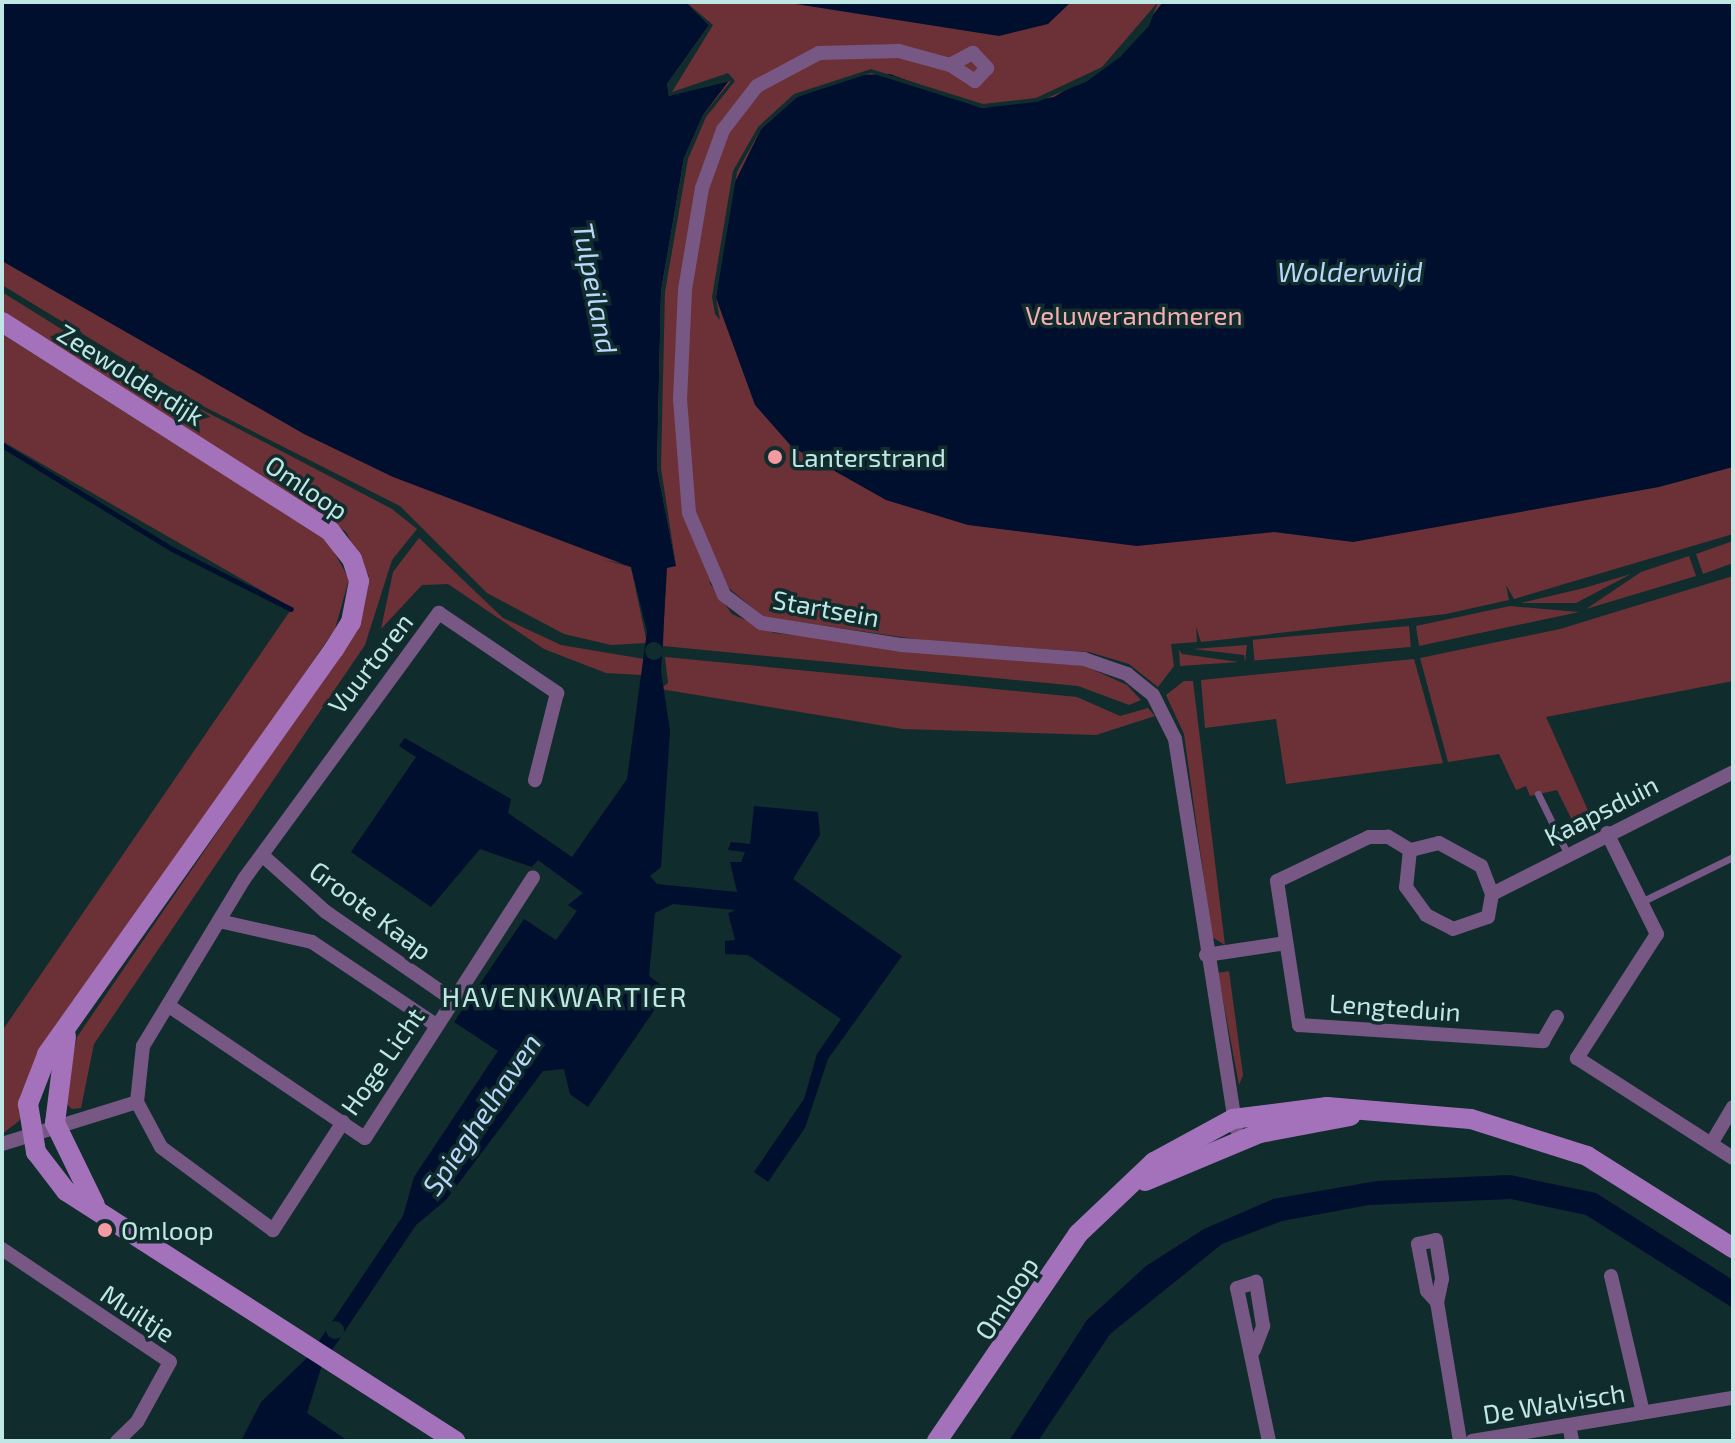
<!DOCTYPE html>
<style>
body{margin:0}
#map{position:relative;width:1735px;height:1443px;overflow:hidden;background:#112c2c;font-family:"Exo 2",sans-serif}
div>[style]{position:absolute}
[style*='--x']{left:calc(var(--x)*1px);top:calc(var(--y)*1px);width:calc(var(--w)*1px);rotate:calc(var(--a)*1deg)}
.green>*{inset:0;background:#6c3137;transform-origin:0 0}
.water>*{inset:0;background:#000f2d}
.pier>*{inset:0;background:#112c2c}
.round{border-radius:50%}
.stream>*{height:5px;margin:-2.5px;padding:0 2.5px;transform-origin:2.5px;border-radius:2.5px;background:#000f2d}
.service>*{height:7px;margin:-3.5px;padding:0 3.5px;transform-origin:3.5px;border-radius:3.5px;background:#775885}
.minor>*{height:14px;margin:-7px;padding:0 7px;transform-origin:7px;border-radius:7px;background:#775885}
.secondary>*{height:20px;margin:-10px;padding:0 10px;transform-origin:10px;border-radius:10px;background:#a472bb}
.dots>*{width:22px;height:22px;translate:-50% -50%;box-sizing:border-box;border:4px solid #112c2c;border-radius:50%}
span{translate:-50% -50%;white-space:nowrap;text-align:center;line-height:1.15;-webkit-text-stroke:7px #112c2c;paint-order:stroke}
.park-label{font-size:26px;color:#f7adb2}
.street-label{font-size:26px;color:#bfe7e6}
.poi-label{font-size:26px;color:#bfe7e6}
.left{translate:0 -50%;text-align:left}
.water-label{font-size:28px;color:#bad6fa;font-style:italic}
.neighbourhood-label{font-size:28px;color:#bfe7e6;letter-spacing:2px}
.frame{position:absolute;inset:0;border:4px solid #bfe7e6;pointer-events:none}
</style>
<div id="map">
<div class="green">
<div style="clip-path:polygon(2px 2px,1733px 2px,1733px 534px,1514px 599px,1506px 585px,1509px 600px,1446px 614px,1201px 642px,1196px 627px,1197px 642px,1171px 644px,1174px 666px,1158px 687px,1129px 664px,1089px 652px,929px 641px,764px 617px,726px 586px,709px 582px,732px 614px,774px 633px,1085px 666px,1127px 685px,1141px 700px,1129px 705px,1078px 686px,663px 646px,666px 572px,604px 560px,631px 567px,647px 643px,611px 645px,564px 634px,487px 593px,400px 506px,193px 401px,2px 285px)"></div>
<div style="clip-path:polygon(2px 292px,130px 372px,392px 509px,417px 529px,392px 560px,365px 645px,94px 1044px,81px 1108px,72px 1109px,63px 1101px,77px 1037px,360px 624px,369px 576px,346px 532px,2px 312px)"></div>
<div style="clip-path:polygon(2px 334px,328px 541px,349px 579px,335px 629px,40px 1057px,19px 1121px,2px 1134px,2px 1031px,292px 608px,2px 441px)"></div>
<div style="clip-path:polygon(419px 538px,503px 618px,561px 645px,644px 659px,642px 675px,606px 673px,544px 649px,448px 584px,422px 585px,381px 629px,393px 572px)"></div>
<div style="clip-path:polygon(1733px 541px,1733px 563px,1703px 574px,1696px 554px)"></div>
<div style="clip-path:polygon(1689px 556px,1696px 576px,1586px 609px,1641px 572px)"></div>
<div style="clip-path:polygon(1631px 574px,1576px 603px,1521px 603px,1584px 588px)"></div>
<div style="clip-path:polygon(1733px 576px,1733px 681px,1546px 717px,1595px 826px,1579px 834px,1557px 790px,1530px 796px,1526px 786px,1516px 790px,1499px 754px,1448px 762px,1420px 658px,1560px 629px)"></div>
<div style="clip-path:polygon(1510px 606px,1579px 612px,1419px 646px,1416px 626px)"></div>
<div style="left:1409px;top:626px;width:21px;height:157px;rotate:85deg"></div>
<div style="clip-path:polygon(1247px 645px,1245px 662px,1244px 655px,1193px 649px)"></div>
<div style="clip-path:polygon(1179px 650px,1182px 654px,1239px 662px,1180px 666px)"></div>
<div style="clip-path:polygon(665px 657px,1077px 697px,1120px 716px,1148px 708px,1155px 716px,1096px 735px,903px 729px,660px 689px,668px 683px)"></div>
<div style="clip-path:polygon(1414px 659px,1443px 763px,1286px 784px,1276px 719px,1205px 728px,1201px 680px)"></div>
<div style="clip-path:polygon(1184px 681px,1193px 681px,1225px 945px,1212px 937px,1184px 734px,1166px 695px)"></div>
<div style="clip-path:polygon(1229px 971px,1243px 1075px,1239px 1085px,1218px 973px)"></div>
</div>
<div class="water">
<div style="clip-path:polygon(2px 2px,686px 2px,709px 25px,667px 84px,669px 96px,731px 78px,703px 115px,684px 158px,661px 291px,657px 468px,676px 566px,667px 568px,661px 671px,670px 731px,661px 867px,650px 876px,657px 884px,737px 892px,730px 862px,741px 862px,745px 852px,728px 850px,731px 842px,750px 844px,754px 806px,818px 812px,820px 835px,793px 879px,902px 956px,828px 1059px,805px 1128px,768px 1182px,754px 1172px,804px 1099px,817px 1054px,841px 1019px,748px 955px,725px 954px,725px 941px,735px 940px,728px 913px,736px 910px,673px 904px,655px 913px,649px 976px,668px 990px,588px 1107px,570px 1094px,564px 1069px,543px 1071px,446px 1200px,416px 1225px,322px 1365px,307px 1413px,348px 1441px,241px 1441px,261px 1402px,309px 1356px,403px 1216px,414px 1177px,498px 1051px,454px 1022px,524px 919px,556px 940px,577px 911px,568px 905px,583px 893px,538px 860px,532px 867px,480px 849px,431px 907px,351px 852px,416px 757px,399px 746px,405px 738px,511px 799px,508px 813px,572px 857px,627px 779px,647px 631px,631px 567px,393px 477px,304px 434px,2px 261px)"></div>
<div style="clip-path:polygon(783px 2px,1071px 2px,1048px 24px,999px 36px)"></div>
<div style="clip-path:polygon(1163px 2px,1733px 2px,1733px 467px,1659px 487px,1353px 542px,1274px 532px,1137px 546px,968px 525px,886px 500px,792px 447px,755px 405px,716px 298px,732px 188px,761px 129px,797px 97px,855px 75px,890px 74px,982px 108px,1054px 97px,1120px 57px)"></div>
<div style="clip-path:polygon(1510px 1175px,1596px 1193px,1733px 1280px,1733px 1308px,1586px 1215px,1511px 1199px,1369px 1205px,1282px 1221px,1222px 1244px,1110px 1334px,1038px 1441px,1009px 1441px,1087px 1320px,1146px 1266px,1204px 1229px,1273px 1199px,1377px 1181px)"></div>
</div>
<div class="pier">
<div style="clip-path:polygon(686px 2px,713px 25px,672px 92px,728px 73px,735px 81px,706px 117px,688px 159px,665px 292px,661px 468px,676px 566px,657px 468px,661px 291px,684px 158px,703px 115px,731px 81px,669px 96px,667px 84px,709px 25px)"></div>
<div style="clip-path:polygon(1158px 2px,1149px 26px,1120px 57px,1086px 82px,1037px 102px,982px 108px,871px 73px,797px 97px,761px 129px,737px 172px,716px 298px,720px 320px,715px 314px,712px 297px,733px 171px,758px 127px,794px 94px,871px 69px,983px 104px,1036px 98px,1102px 67px)"></div>
<div class="round" style="left:645px;top:642px;width:18px;height:18px"></div>
<div class="round" style="left:326px;top:1321px;width:18px;height:18px"></div>
</div>
<div class="stream">
<div style="--x:2;--y:445;--w:199;--a:31.5"></div>
<div style="--x:172;--y:549;--w:133;--a:26.8"></div>
</div>
<div class="service">
<div style="--x:1538;--y:794;--w:66;--a:63.8"></div>
<div style="--x:1641;--y:902;--w:102;--a:-26.1"></div>
</div>
<div class="minor">
<div style="--x:950;--y:65;--w:26;--a:-28"></div>
<div style="--x:973;--y:53;--w:21;--a:47"></div>
<div style="--x:987;--y:68;--w:18;--a:133"></div>
<div style="--x:975;--y:81;--w:30;--a:-147"></div>
<div style="--x:950;--y:65;--w:53;--a:-164.6"></div>
<div style="--x:899;--y:51;--w:80;--a:178.6"></div>
<div style="--x:819;--y:53;--w:70;--a:152"></div>
<div style="--x:757;--y:86;--w:56;--a:127.7"></div>
<div style="--x:723;--y:130;--w:62;--a:109.9"></div>
<div style="--x:702;--y:188;--w:103;--a:99.5"></div>
<div style="--x:685;--y:290;--w:109;--a:92.6"></div>
<div style="--x:680;--y:399;--w:114;--a:85.5"></div>
<div style="--x:689;--y:513;--w:89;--a:66.9"></div>
<div style="--x:724;--y:595;--w:46;--a:37.1"></div>
<div style="--x:761;--y:623;--w:143;--a:8.9"></div>
<div style="--x:902;--y:645;--w:183;--a:4.4"></div>
<div style="--x:1084;--y:659;--w:46;--a:19.2"></div>
<div style="--x:1127;--y:674;--w:33;--a:39"></div>
<div style="--x:1153;--y:695;--w:49;--a:63.4"></div>
<div style="--x:1175;--y:739;--w:394;--a:81.1"></div>
<div style="--x:1607;--y:833;--w:113;--a:63.7"></div>
<div style="--x:1657;--y:934;--w:148;--a:122.8"></div>
<div style="--x:1577;--y:1058;--w:185;--a:32.7"></div>
<div style="--x:1410;--y:850;--w:37;--a:96"></div>
<div style="--x:1406;--y:887;--w:34;--a:54"></div>
<div style="--x:1426;--y:915;--w:30;--a:27"></div>
<div style="--x:1453;--y:929;--w:37;--a:-19"></div>
<div style="--x:1488;--y:917;--w:23;--a:-80"></div>
<div style="--x:1492;--y:894;--w:30;--a:-111"></div>
<div style="--x:1481;--y:866;--w:48;--a:-151.3"></div>
<div style="--x:1439;--y:843;--w:30;--a:166"></div>
<div style="--x:1410;--y:850;--w:26;--a:-149"></div>
<div style="--x:1388;--y:837;--w:19;--a:180"></div>
<div style="--x:1369;--y:837;--w:102;--a:154.4"></div>
<div style="--x:1277;--y:881;--w:146;--a:81.3"></div>
<div style="--x:1299;--y:1025;--w:245;--a:3.8"></div>
<div style="--x:1543;--y:1041;--w:28;--a:-60"></div>
<div style="--x:262;--y:855;--w:86;--a:41.7"></div>
<div style="--x:326;--y:912;--w:155;--a:34.7"></div>
<div style="--x:1492;--y:894;--w:270;--a:-26.8"></div>
<div style="--x:219;--y:921;--w:95;--a:12.7"></div>
<div style="--x:312;--y:942;--w:149;--a:33.8"></div>
<div style="--x:1206;--y:955;--w:81;--a:-8.5"></div>
<div style="--x:169;--y:1006;--w:236;--a:34"></div>
<div style="--x:365;--y:1138;--w:310;--a:-57.2"></div>
<div style="--x:343;--y:1122;--w:129;--a:122.9"></div>
<div style="--x:273;--y:1230;--w:139;--a:-143.5"></div>
<div style="--x:161;--y:1147;--w:51;--a:-118.1"></div>
<div style="--x:137;--y:1102;--w:56;--a:-83.9"></div>
<div style="--x:143;--y:1046;--w:195;--a:-58.8"></div>
<div style="--x:244;--y:879;--w:330;--a:-53.8"></div>
<div style="--x:439;--y:613;--w:143;--a:34.1"></div>
<div style="--x:557;--y:693;--w:90;--a:104.2"></div>
<div style="--x:2;--y:1144;--w:141;--a:-17.3"></div>
<div style="--x:1711;--y:1144;--w:43;--a:-59.3"></div>
<div style="--x:2;--y:1249;--w:202;--a:33.9"></div>
<div style="--x:170;--y:1362;--w:68;--a:118.8"></div>
<div style="--x:137;--y:1422;--w:28;--a:136"></div>
<div style="--x:1611;--y:1276;--w:140;--a:76.8"></div>
<div style="--x:1437;--y:1302;--w:15;--a:-132"></div>
<div style="--x:1427;--y:1291;--w:48;--a:-100.8"></div>
<div style="--x:1418;--y:1244;--w:18;--a:-13"></div>
<div style="--x:1436;--y:1240;--w:39;--a:81"></div>
<div style="--x:1442;--y:1279;--w:24;--a:102"></div>
<div style="--x:1437;--y:1302;--w:141;--a:80.6"></div>
<div style="--x:1254;--y:1350;--w:26;--a:-69"></div>
<div style="--x:1263;--y:1326;--w:45;--a:-99"></div>
<div style="--x:1256;--y:1282;--w:20;--a:162"></div>
<div style="--x:1237;--y:1288;--w:156;--a:78.2"></div>
<div style="--x:1569;--y:1425;--w:16;--a:79"></div>
<div style="--x:1472;--y:1441;--w:265;--a:-9.4"></div>
</div>
<div class="secondary">
<div style="--x:2;--y:322;--w:389;--a:32.5"></div>
<div style="--x:330;--y:531;--w:36;--a:52"></div>
<div style="--x:352;--y:559;--w:23;--a:72"></div>
<div style="--x:359;--y:581;--w:42;--a:101"></div>
<div style="--x:351;--y:622;--w:32;--a:122"></div>
<div style="--x:334;--y:649;--w:497;--a:125.3"></div>
<div style="--x:47;--y:1055;--w:53;--a:111.2"></div>
<div style="--x:28;--y:1104;--w:49;--a:80.5"></div>
<div style="--x:36;--y:1152;--w:49;--a:52.4"></div>
<div style="--x:66;--y:1191;--w:463;--a:32.7"></div>
<div style="--x:66;--y:1036;--w:88;--a:97.2"></div>
<div style="--x:55;--y:1123;--w:91;--a:64"></div>
<div style="--x:1145;--y:1181;--w:125;--a:-22.7"></div>
<div style="--x:1260;--y:1133;--w:92;--a:-10.7"></div>
<div style="--x:937;--y:1441;--w:250;--a:-55.7"></div>
<div style="--x:1078;--y:1234;--w:105;--a:-43.5"></div>
<div style="--x:1154;--y:1162;--w:90;--a:-28.6"></div>
<div style="--x:1233;--y:1119;--w:95;--a:-7.3"></div>
<div style="--x:1327;--y:1107;--w:144;--a:4.8"></div>
<div style="--x:1471;--y:1119;--w:122;--a:17.7"></div>
<div style="--x:1587;--y:1156;--w:173;--a:32.2"></div>
</div>
<div class="dots">
<div style="left:775px;top:457px;background:#f49aa1"></div>
<div style="left:105px;top:1230px;background:#f49aa1"></div>
</div>
<div class="park-label">
<span style="left:1134px;top:315px">Veluwerandmeren</span>
</div>
<div class="street-label">
<span style="left:131px;top:374px;rotate:32deg">Zeewolderdijk</span>
<span style="left:307px;top:487px;rotate:34deg">Omloop</span>
<span style="left:826px;top:608px;rotate:10deg">Startsein</span>
<span style="left:370px;top:663px;rotate:-52deg">Vuurtoren</span>
<span style="left:1601px;top:810px;rotate:-27deg">Kaapsduin</span>
<span style="left:371px;top:910px;rotate:37deg">Groote Kaap</span>
<span style="left:1395px;top:1007px;rotate:4deg">Lengteduin</span>
<span style="left:382px;top:1061px;rotate:-55deg">Hoge Licht</span>
<span style="left:1006px;top:1298px;rotate:-57deg">Omloop</span>
<span style="left:138px;top:1313px;rotate:33deg">Muiltje</span>
<span style="left:1554px;top:1403px;rotate:-9deg">De Walvisch</span>
</div>
<div class="poi-label">
<span class="left" style="left:791px;top:457px">Lanterstrand</span>
<span class="left" style="left:121px;top:1230px">Omloop</span>
</div>
<div class="water-label">
<span style="left:1350px;top:271px">Wolderwijd</span>
<span style="left:596px;top:288px;rotate:79deg">Tulpeiland</span>
<span style="left:481px;top:1114px;rotate:-56deg">Spieghelhaven</span>
</div>
<div class="neighbourhood-label">
<span style="left:565px;top:996px">HAVENKWARTIER</span>
</div>
<div class="frame"></div>
</div>
